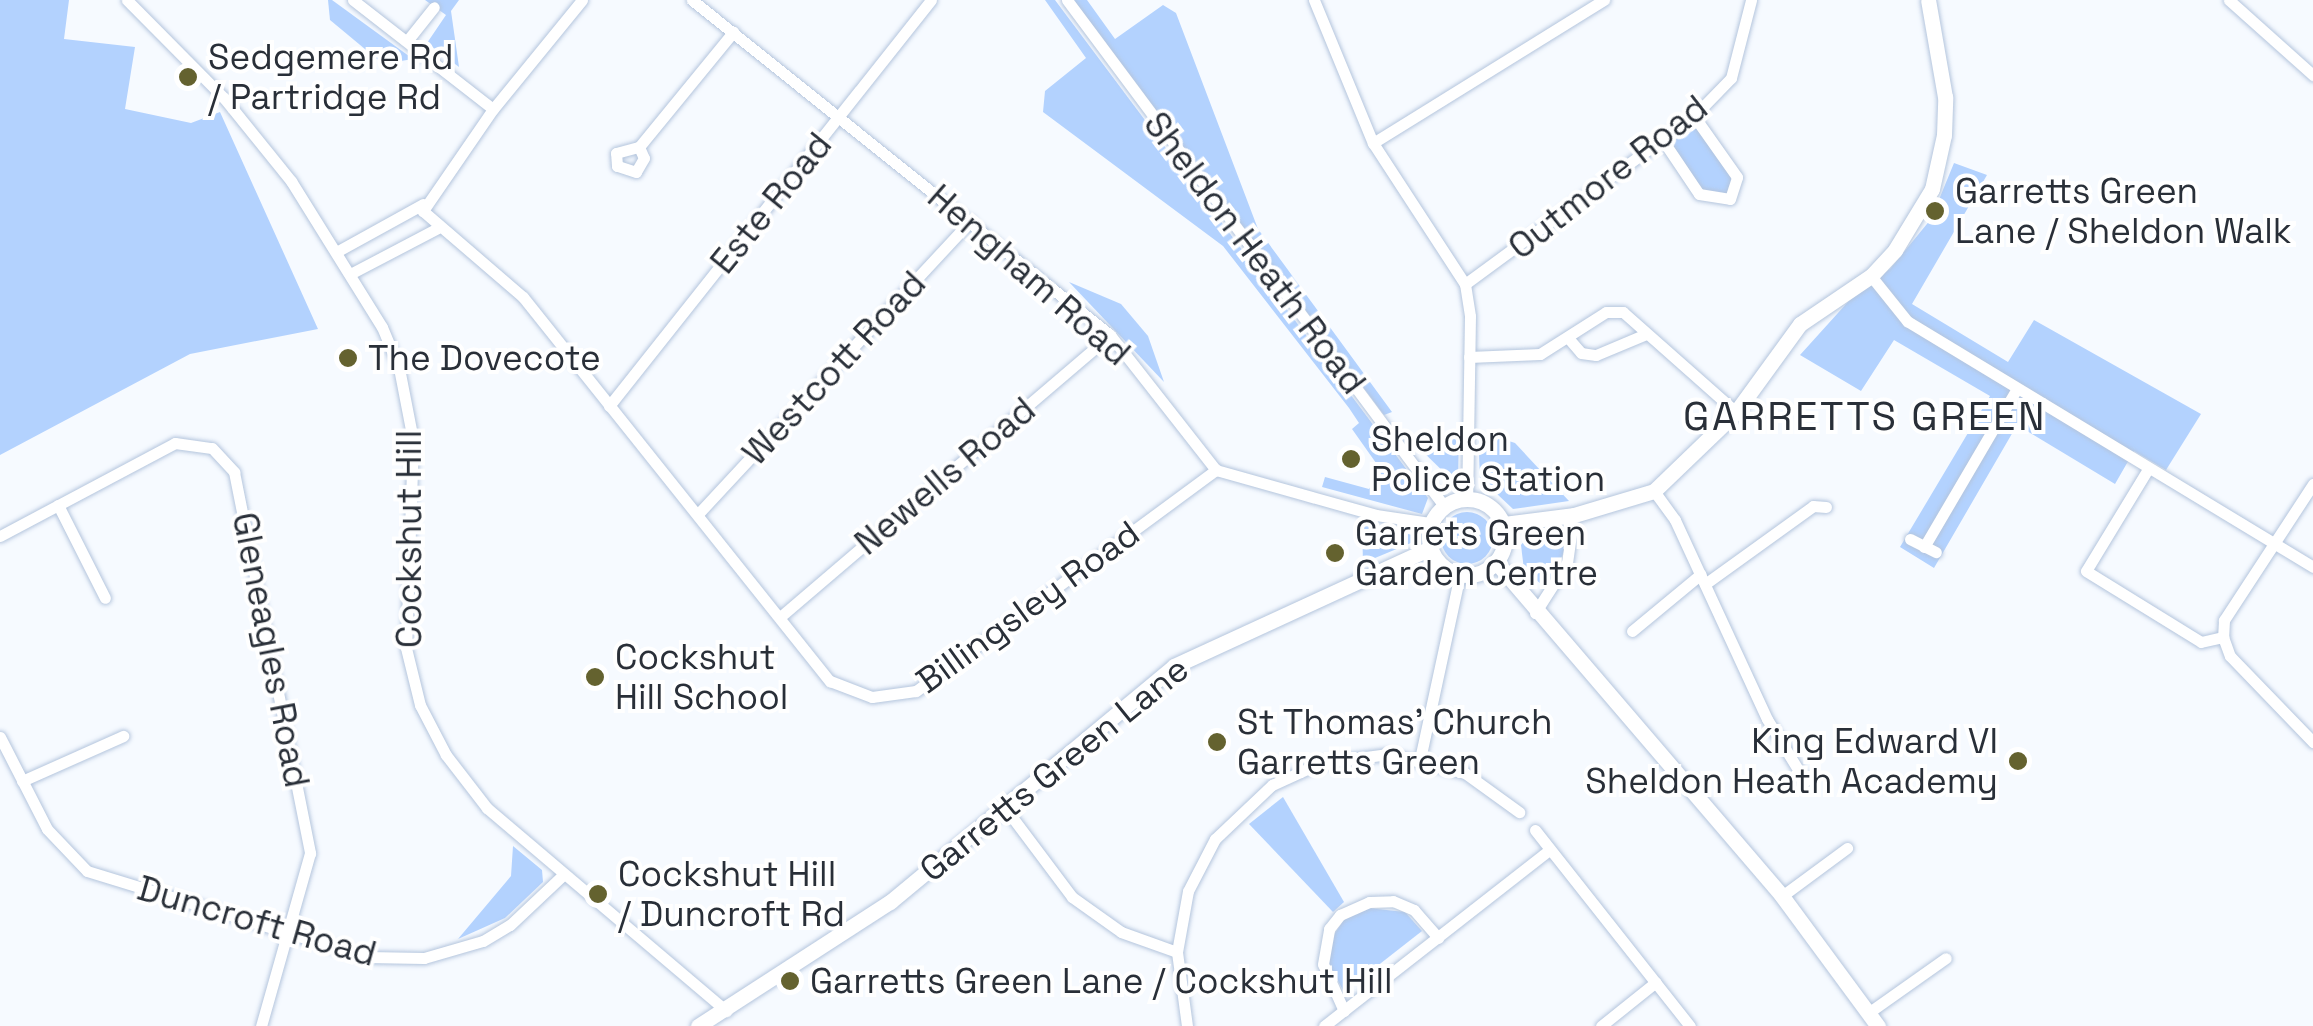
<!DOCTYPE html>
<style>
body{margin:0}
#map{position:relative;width:2313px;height:1026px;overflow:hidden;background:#f6faff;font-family:"Space Grotesk",sans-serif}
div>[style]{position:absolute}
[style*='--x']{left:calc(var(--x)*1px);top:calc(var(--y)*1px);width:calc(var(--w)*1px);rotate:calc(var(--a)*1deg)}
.green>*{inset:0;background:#b3d2fe}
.round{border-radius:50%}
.roads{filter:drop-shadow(0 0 2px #b4c5dd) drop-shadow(0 0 2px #b4c5dd)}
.street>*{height:11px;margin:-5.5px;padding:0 5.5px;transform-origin:5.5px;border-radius:5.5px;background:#fff}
.secondary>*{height:15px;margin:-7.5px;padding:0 7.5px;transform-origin:7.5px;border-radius:7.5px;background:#fff}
.secondary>.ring{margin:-7.5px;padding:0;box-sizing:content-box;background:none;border:15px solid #fff;border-radius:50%}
.dots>*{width:28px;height:28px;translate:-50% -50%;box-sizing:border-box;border:5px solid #fff;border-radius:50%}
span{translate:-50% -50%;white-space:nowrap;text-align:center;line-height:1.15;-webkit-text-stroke:8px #fff;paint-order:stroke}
.poi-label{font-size:35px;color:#292f38}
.left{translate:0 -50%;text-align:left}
.right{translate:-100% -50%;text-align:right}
.street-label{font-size:35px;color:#292f38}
.quarter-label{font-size:40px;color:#292f38;letter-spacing:2.5px}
</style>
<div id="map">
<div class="green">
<div style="clip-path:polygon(0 0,69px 0,64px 39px,135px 47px,125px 109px,191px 123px,220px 112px,318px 329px,190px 354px,0 455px)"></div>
<div style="clip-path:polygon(328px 0,332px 0,413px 59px,383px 64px,330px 20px)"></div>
<div style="clip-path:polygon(425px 0,459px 0,451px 11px,459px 67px,427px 43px,446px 15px)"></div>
<div style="clip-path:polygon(1045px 0,1055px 0,1428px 498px,1422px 514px,1322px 487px,1325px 477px,1369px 489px,1381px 470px,1352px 429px,1359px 423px,1349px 408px,1223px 246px,1043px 112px,1045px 91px,1086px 58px)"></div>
<div style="clip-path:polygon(1074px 0,1087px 0,1115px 39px,1163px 5px,1176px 13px,1258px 229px,1392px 412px,1384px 415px)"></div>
<div style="clip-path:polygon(1694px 116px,1737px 177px,1730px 199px,1699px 194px,1662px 139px)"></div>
<div style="clip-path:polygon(1954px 163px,1987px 175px,1912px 304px,2008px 362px,2034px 320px,2201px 414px,2166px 470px,2134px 451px,2115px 484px,2017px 425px,1934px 568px,1900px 547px,1990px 396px,1894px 340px,1861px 391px,1800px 355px,1856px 293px,1890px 269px,1931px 219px)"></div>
<div style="clip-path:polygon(1069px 282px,1121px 304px,1148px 336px,1164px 382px)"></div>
<div style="clip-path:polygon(1478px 431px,1515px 443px,1569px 501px,1513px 509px,1480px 478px)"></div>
<div style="clip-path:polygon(1459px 432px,1458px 481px,1455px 483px,1416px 445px)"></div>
<div class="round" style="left:1441px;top:512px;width:52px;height:52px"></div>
<div style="clip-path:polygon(1362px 522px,1412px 535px,1411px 543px,1363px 563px)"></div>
<div style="clip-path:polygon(1567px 527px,1564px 552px,1546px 588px,1524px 570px,1521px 545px,1532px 531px)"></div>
<div style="clip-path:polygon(1283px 797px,1344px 902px,1333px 912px,1249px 824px)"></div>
<div style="clip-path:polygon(513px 846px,542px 870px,543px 882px,505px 918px,458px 939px,511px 876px)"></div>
<div style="clip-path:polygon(1368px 908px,1405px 912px,1422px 931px,1344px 992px,1329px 964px,1330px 941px,1345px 918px)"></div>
</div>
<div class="roads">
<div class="street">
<div style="--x:127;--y:0;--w:138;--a:45.3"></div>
<div style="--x:224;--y:98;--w:107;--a:51.1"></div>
<div style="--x:291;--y:181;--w:172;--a:58.1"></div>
<div style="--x:382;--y:327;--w:44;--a:67.5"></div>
<div style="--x:399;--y:368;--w:73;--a:79"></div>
<div style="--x:413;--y:440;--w:208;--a:91.9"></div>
<div style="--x:406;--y:648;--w:59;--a:76.2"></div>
<div style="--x:420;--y:705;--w:56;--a:62.5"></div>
<div style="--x:446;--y:755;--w:67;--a:52.3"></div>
<div style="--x:487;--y:808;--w:314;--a:40.3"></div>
<div style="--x:353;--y:0;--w:177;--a:37.9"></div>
<div style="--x:582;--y:0;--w:141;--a:129.2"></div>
<div style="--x:493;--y:109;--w:124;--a:124.5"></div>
<div style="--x:423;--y:211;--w:132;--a:40.7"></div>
<div style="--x:523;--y:297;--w:492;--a:51.4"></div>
<div style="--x:830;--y:681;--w:45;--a:20.9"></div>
<div style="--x:872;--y:697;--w:44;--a:-7.8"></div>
<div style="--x:916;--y:691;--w:373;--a:-36.4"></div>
<div style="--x:692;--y:0;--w:536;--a:38.71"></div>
<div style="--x:1110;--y:335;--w:172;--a:51.9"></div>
<div style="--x:1216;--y:470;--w:166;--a:15.7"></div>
<div style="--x:1376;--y:515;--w:56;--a:8.3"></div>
<div style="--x:1067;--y:0;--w:631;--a:53.31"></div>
<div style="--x:1314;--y:0;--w:155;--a:67.6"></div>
<div style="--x:1373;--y:143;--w:168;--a:56.9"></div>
<div style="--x:1465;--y:284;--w:32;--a:81"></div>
<div style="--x:1470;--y:316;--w:182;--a:90.9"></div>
<div style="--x:2229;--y:0;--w:113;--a:41.8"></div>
<div style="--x:407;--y:41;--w:43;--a:-51.5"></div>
<div style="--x:1662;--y:139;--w:66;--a:56.1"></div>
<div style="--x:1699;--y:194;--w:31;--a:9"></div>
<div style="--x:1730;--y:199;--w:23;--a:-72"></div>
<div style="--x:1737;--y:177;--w:75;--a:-125.2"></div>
<div style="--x:1373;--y:143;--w:272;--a:-31.8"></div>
<div style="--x:639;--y:147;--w:12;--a:66"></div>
<div style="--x:644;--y:158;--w:16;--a:120"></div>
<div style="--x:636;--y:172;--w:20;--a:-162"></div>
<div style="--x:617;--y:166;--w:13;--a:-94"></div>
<div style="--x:616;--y:153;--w:24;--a:-15"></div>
<div style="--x:639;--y:147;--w:149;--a:-50.7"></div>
<div style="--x:338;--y:251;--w:97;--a:-28.9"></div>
<div style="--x:352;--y:273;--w:95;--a:-27.6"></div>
<div style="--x:1871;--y:276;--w:58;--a:51.3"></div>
<div style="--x:1907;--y:321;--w:475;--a:31.2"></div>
<div style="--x:1465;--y:284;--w:284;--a:-36.3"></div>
<div style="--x:1694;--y:116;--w:53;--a:-45.8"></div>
<div style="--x:1731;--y:78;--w:81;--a:-75.6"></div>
<div style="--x:1569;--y:339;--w:18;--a:49"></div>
<div style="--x:1581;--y:353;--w:15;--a:8"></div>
<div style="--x:1596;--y:355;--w:54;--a:-22.8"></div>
<div style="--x:1469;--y:357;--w:71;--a:-2.4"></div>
<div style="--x:1540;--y:354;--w:78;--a:-32.5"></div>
<div style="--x:1606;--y:312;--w:17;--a:0"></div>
<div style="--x:1623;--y:312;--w:151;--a:41.5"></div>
<div style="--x:609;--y:406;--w:518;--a:-51.58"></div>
<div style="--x:2148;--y:469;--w:119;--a:121.3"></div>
<div style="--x:2086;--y:571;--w:135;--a:31.7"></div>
<div style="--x:2201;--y:642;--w:23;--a:-13"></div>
<div style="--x:2313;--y:484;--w:163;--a:123.2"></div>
<div style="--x:2224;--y:620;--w:17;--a:93"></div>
<div style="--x:2223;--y:637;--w:20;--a:70"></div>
<div style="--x:2230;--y:656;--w:120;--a:46"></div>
<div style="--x:1654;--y:491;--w:36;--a:54"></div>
<div style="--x:1675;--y:520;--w:219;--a:65.2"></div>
<div style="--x:1767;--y:719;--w:73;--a:58.5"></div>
<div style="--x:58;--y:505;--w:104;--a:63.2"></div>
<div style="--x:698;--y:514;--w:400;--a:-47.1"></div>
<div style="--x:0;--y:536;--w:198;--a:-28"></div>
<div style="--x:175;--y:443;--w:37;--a:8"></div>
<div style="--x:212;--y:448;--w:33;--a:47"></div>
<div style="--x:234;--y:472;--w:389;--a:78.7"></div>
<div style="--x:310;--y:853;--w:180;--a:105.8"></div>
<div style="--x:1910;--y:539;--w:29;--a:27"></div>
<div style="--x:1924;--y:547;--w:182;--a:-59.6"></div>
<div style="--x:1705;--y:584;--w:133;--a:-35.8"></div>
<div style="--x:1813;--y:506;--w:13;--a:4"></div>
<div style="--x:1535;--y:613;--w:59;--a:-57.4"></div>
<div style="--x:1567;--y:563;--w:35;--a:-82"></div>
<div style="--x:780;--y:617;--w:434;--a:-40.5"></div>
<div style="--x:1632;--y:631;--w:89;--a:-39.6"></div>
<div style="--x:0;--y:737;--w:103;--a:62.9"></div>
<div style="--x:47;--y:829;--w:58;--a:46.4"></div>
<div style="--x:87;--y:871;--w:292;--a:17.1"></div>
<div style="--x:366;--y:957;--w:58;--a:1"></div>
<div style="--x:424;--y:958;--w:61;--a:-16.1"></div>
<div style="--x:483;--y:941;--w:31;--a:-31"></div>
<div style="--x:510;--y:925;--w:74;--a:-43.4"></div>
<div style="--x:1420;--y:759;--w:189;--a:-77.8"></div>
<div style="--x:22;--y:781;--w:111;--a:-24"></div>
<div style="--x:1006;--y:809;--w:110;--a:53.1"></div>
<div style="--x:1072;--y:897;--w:60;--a:35.5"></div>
<div style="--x:1121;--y:932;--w:59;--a:19.7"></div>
<div style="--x:1535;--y:830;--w:250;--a:51.7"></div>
<div style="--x:1782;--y:896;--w:81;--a:-36.4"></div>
<div style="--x:1344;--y:1011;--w:51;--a:-114.1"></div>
<div style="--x:1323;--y:964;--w:36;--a:-80"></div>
<div style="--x:1329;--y:929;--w:18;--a:-52"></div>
<div style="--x:1340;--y:915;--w:32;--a:-24"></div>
<div style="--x:1369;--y:902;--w:24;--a:-2"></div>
<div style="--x:1393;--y:901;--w:23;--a:23"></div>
<div style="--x:1414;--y:910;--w:37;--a:49"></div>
<div style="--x:1868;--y:1013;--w:95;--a:-35.2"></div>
<div style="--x:1187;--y:1026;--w:75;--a:-97.7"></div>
<div style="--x:1177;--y:952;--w:62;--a:-79.8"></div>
<div style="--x:1188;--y:891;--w:59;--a:-62.6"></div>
<div style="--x:1215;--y:839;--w:79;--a:-43.5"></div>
<div style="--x:1272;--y:785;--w:53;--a:-24.6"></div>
<div style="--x:1320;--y:763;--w:69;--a:-7.5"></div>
<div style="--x:1388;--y:754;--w:79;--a:13.9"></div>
<div style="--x:1465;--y:773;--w:67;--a:35.8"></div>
<div style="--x:1324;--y:1026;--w:286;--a:-38"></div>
<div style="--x:1601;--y:1026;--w:70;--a:-38.7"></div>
</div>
<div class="secondary">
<div class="ring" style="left:1429px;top:499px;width:61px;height:61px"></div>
<div style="--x:1504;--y:524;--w:71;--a:-7.3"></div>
<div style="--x:1574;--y:515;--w:84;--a:-16.7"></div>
<div style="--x:1654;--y:491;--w:114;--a:-43.9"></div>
<div style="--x:1736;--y:412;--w:109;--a:-54"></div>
<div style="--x:1800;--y:324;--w:86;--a:-34.1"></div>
<div style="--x:1871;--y:276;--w:35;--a:-47"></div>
<div style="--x:1895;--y:250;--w:71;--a:-58.8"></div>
<div style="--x:1932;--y:189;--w:55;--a:-77.5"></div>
<div style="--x:1944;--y:135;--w:38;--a:-88"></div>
<div style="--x:1945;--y:97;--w:98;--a:-99.9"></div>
<div style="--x:1496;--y:562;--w:440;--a:49.4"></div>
<div style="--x:1782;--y:896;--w:162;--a:53.6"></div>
<div style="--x:698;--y:1026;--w:229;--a:-32.9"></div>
<div style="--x:890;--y:902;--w:369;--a:-39.7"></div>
<div style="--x:1174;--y:666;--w:282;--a:-24.7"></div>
</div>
</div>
<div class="dots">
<div style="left:188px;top:77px;background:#64622f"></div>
<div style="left:1935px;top:211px;background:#64622f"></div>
<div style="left:348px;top:358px;background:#64622f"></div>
<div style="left:1351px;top:459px;background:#64622f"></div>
<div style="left:1335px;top:553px;background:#64622f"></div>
<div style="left:595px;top:677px;background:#64622f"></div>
<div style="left:1217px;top:742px;background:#64622f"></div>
<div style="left:2018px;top:761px;background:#64622f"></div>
<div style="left:598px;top:894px;background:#64622f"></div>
<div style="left:790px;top:981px;background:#64622f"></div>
</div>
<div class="poi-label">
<span class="left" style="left:208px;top:77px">Sedgemere Rd<br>/ Partridge Rd</span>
<span class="left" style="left:1955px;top:211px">Garretts Green<br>Lane / Sheldon Walk</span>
<span class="left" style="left:368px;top:358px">The Dovecote</span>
<span class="left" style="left:1371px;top:459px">Sheldon<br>Police Station</span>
<span class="left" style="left:1355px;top:553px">Garrets Green<br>Garden Centre</span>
<span class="left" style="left:615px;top:677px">Cockshut<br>Hill School</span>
<span class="left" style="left:1237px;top:742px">St Thomas' Church<br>Garretts Green</span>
<span class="right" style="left:1998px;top:761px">King Edward VI<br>Sheldon Heath Academy</span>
<span class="left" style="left:618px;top:894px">Cockshut Hill<br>/ Duncroft Rd</span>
<span class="left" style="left:810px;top:981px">Garretts Green Lane / Cockshut Hill</span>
</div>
<div class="street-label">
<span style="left:1608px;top:177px;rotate:-38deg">Outmore Road</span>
<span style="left:771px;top:203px;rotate:-51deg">Este Road</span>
<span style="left:1255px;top:253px;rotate:53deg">Sheldon Heath Road</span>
<span style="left:1029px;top:275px;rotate:41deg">Hengham Road</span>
<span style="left:834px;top:368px;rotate:-47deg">Westcott Road</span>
<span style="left:945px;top:476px;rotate:-40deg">Newells Road</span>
<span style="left:409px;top:539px;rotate:-90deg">Cockshut Hill</span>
<span style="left:1028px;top:607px;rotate:-36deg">Billingsley Road</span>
<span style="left:271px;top:650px;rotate:79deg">Gleneagles Road</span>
<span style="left:1054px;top:769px;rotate:-39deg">Garretts Green Lane</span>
<span style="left:257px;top:921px;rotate:16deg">Duncroft Road</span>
</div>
<div class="quarter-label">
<span style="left:1865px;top:417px">GARRETTS GREEN</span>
</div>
</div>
